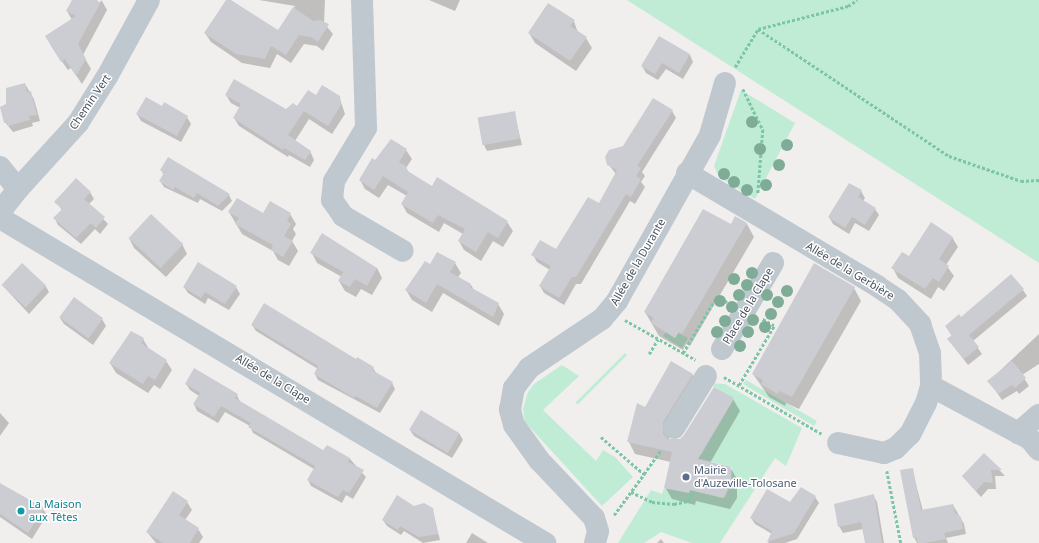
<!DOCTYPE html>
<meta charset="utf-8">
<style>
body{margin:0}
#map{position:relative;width:1039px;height:543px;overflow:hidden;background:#f1efee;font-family:"Noto Sans",sans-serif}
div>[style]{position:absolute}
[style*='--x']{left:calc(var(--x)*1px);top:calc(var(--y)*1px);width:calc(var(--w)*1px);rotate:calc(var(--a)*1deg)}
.green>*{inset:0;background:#c0ebd4;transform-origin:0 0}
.shadow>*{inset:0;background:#0003}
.building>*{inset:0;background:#cccdd3;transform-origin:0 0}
.path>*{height:2.5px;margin-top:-1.25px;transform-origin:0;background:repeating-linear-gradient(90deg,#7bc6a6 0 3px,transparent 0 5px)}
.minor>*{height:22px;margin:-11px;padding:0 11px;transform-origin:11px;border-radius:11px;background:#c0c8cf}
.trees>*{width:12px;height:12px;margin:-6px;border-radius:50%;background:#7eac97}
.dots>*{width:11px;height:11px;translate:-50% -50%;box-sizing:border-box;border:2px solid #fff;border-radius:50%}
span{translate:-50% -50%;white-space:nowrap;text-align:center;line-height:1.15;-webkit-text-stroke:3px #fff;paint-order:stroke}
.street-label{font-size:11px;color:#48505a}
.service-label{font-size:11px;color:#4e5e75}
.left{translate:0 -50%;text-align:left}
.culture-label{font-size:11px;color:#0d838f}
</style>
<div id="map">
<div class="green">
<div style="clip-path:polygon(627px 0,1039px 0,1039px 263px)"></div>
<div style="clip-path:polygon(741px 90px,795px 123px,755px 199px,719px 177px,714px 166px)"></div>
<div style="clip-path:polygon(666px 332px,678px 333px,688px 338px,682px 348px,663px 336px)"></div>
<div style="left:625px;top:353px;width:3px;height:70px;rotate:45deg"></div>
<div style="clip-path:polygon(562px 365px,579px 376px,543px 410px,596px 461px,603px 450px,615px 457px,633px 477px,602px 506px,525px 422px,523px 409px,528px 392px,534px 384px)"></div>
<div style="clip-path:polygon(746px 380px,817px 421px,814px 426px,743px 384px)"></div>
<div style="clip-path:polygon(708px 383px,725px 384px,802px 428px,786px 466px,775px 458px,720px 543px,692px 543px,661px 532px,644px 543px,618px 543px,651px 490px,662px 494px,664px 488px,689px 493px,690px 490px,725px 498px,731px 483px,732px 467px,692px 457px,693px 451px,701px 455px,734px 399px)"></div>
</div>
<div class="shadow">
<div style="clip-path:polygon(73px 0,96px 0,99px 3px,102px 1px,107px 10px,83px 55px,91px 69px,82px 84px,71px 68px,68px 70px,51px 46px,72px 20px,67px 11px)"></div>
<div style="clip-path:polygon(227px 0,278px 32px,295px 6px,259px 0,325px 0,324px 23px,333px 34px,323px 51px,317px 46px,304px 44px,291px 63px,277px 54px,270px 68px,242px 63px,211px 42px,205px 33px)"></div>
<div style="clip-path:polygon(429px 0,460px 0,455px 11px)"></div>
<div style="clip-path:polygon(574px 21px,578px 33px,586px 38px,592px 48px,576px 71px,535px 43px,529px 33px)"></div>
<div style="clip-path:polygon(659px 37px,690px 55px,693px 62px,683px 79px,666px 69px,658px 80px,646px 73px,642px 66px)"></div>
<div style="clip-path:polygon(25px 84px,34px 99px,40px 121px,32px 123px,33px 126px,13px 132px,5px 122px,7px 105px)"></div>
<div style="clip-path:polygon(226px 95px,287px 111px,316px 96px,339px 96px,345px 114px,332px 134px,309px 119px,295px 141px,310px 151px,314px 160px,310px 167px,289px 155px,288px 157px,239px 126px,234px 118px,240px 108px,231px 103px)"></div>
<div style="clip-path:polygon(162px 107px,187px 117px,191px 124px,181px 142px,141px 121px,137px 114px)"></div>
<div style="clip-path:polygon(672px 111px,676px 118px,642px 172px,645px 176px,641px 182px,645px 187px,635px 204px,630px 201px,581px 284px,576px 284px,564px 305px,544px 293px,540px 286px,550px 270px,537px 262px,533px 255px,557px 250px,599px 205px,616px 174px,608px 164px,624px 147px)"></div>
<div style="clip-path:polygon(514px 112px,522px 145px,487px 151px,484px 145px)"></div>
<div style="clip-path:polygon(406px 150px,412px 159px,406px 168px,410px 174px,433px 187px,437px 179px,507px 222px,513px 231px,503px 247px,493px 241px,481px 261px,464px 250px,459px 241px,463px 234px,444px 223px,439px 232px,407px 213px,402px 204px,407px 196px,388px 185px,379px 198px,365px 189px,360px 180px,375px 161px)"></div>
<div style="clip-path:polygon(161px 170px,229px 195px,232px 201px,222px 211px,200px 199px,198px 203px,164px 187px,160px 181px,164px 175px)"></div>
<div style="clip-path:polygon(861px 191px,865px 198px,863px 201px,875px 209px,879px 215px,869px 231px,855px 223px,849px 234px,833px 224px,829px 217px)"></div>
<div style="clip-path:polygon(90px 192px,94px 199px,89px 204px,108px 224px,100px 234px,95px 229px,81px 244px,58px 225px,55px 219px,62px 210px,56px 202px)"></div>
<div style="clip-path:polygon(703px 210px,731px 225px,735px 217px,747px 224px,754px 237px,690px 346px,686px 344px,683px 350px,659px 336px,645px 312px)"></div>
<div style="clip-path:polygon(229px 212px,290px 214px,296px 224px,293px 229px,296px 234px,292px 241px,298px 251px,289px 266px,278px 260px,273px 251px,242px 234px)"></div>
<div style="clip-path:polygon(952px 237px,958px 247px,946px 265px,954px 276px,944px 291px,938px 287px,931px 299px,898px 278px,893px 268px)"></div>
<div style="clip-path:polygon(129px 238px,182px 244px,187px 254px,166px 277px,134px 248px)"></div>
<div style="clip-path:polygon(312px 253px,377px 268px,382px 278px,372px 295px,361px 289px,356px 297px,345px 291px,339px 281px,342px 277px,317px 263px)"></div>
<div style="clip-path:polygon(455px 263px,461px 273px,458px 277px,471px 285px,474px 290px,498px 304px,504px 314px,499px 326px,443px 293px,432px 312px,412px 300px,406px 290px,431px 265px)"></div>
<div style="clip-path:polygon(45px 285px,49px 292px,29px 314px,3px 286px)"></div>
<div style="clip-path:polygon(184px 287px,236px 287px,240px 294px,229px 310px,208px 298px,205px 304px,188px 293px)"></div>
<div style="clip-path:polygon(854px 288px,861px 301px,799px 409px,786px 403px,785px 406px,769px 397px,753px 374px)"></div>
<div style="clip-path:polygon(1023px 290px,1027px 296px,973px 341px,982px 354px,968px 365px,948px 339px,952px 336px,946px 327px)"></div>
<div style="clip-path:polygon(60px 318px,102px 319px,106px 326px,93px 345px,64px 324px)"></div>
<div style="clip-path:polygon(252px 325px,373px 368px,377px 374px,392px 383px,395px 389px,380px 413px,318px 380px,315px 374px,318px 369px,256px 331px)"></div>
<div style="clip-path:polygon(1039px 334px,1039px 364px,1022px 375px,1029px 386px,1019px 394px,1017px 391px,1002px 400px,989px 381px)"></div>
<div style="clip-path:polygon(143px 339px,149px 349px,166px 361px,172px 370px,160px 389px,154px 385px,148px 393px,116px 373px,110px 363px)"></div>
<div style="clip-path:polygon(692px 374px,699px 386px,670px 434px,669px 440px,680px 440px,733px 399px,740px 411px,710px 463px,730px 467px,737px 479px,737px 498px,730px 509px,696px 501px,695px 505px,672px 499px,665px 487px,671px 462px,635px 454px,629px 442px,645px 409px)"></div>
<div style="clip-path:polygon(186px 384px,237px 395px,240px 402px,324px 452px,350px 459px,366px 477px,353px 499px,346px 495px,342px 503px,311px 486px,308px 480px,314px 469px,253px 433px,250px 426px,225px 412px,218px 423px,197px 411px,194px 404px,199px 396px,190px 390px)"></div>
<div style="clip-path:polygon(0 413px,9px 423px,0 436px)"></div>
<div style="clip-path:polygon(410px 430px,459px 433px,463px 440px,452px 458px,414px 436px)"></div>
<div style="clip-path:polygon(984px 454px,1005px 476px,995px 476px,996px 489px,988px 489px,981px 497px,963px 477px)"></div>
<div style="clip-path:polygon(912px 469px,923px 511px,953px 505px,964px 524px,966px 534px,946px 538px,948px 543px,917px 543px,914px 537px)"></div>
<div style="clip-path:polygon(0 484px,43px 509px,47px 515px,32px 539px,0 517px)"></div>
<div style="clip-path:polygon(173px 492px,187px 502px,192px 510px,185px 520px,198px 529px,203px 537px,199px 543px,156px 543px,147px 532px)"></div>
<div style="clip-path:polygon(873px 495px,877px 502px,884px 543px,866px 543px,863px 529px,843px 533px,839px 526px)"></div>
<div style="clip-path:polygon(815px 497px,819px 503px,797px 539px,785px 543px,768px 543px,772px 534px,755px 524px,751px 518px)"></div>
<div style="clip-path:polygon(414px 507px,432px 509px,440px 540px,423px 543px,404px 531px,401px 535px,387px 526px,383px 520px)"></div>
<div style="clip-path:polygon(472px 533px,488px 543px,466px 543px)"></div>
<div style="clip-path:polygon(661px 539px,664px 543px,657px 543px)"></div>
</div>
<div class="building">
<div style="clip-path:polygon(72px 0,98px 0,96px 4px,102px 0,78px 44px,86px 59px,76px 76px,65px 59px,61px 62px,45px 36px,76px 16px,66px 11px)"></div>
<div style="clip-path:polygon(226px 0,231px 0,278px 30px,293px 7px,313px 21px,320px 20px,329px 24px,318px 42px,311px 37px,299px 35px,286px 55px,271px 46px,265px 59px,236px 54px,204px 33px)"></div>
<div style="clip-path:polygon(548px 3px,575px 20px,570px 26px,587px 37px,570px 61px,528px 33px)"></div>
<div style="clip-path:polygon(659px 36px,690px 54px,679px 73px,662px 63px,655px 74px,641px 66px)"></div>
<div style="clip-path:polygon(234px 79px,286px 109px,293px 103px,297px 106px,308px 90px,316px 95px,322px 85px,340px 96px,341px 105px,328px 126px,304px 111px,288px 135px,311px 151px,305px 160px,284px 148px,283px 150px,233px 118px,241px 104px,225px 95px)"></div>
<div style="clip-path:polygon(25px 83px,27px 92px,31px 91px,37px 115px,29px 116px,30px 120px,8px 126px,7px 122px,4px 123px,0 107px,6px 104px,6px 88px)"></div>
<div style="clip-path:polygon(146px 97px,162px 106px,164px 102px,188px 116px,177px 136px,136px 114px)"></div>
<div style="clip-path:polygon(653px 98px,673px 110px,637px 166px,641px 168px,636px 176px,641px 179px,631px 197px,626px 194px,576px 277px,572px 277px,559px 298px,539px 286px,551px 266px,531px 255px,540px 240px,556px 249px,588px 197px,599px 203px,617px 170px,607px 165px,605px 157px,609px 150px,623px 146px)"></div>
<div style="left:515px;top:111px;width:28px;height:38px;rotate:80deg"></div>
<div style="clip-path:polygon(391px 139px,407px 149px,399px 162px,407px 167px,406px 170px,432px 186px,437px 177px,508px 221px,498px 238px,488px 232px,476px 252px,458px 241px,465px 229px,438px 215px,433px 223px,401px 204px,408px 192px,383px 176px,374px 190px,359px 180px,372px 158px,375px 160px)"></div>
<div style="clip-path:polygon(168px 157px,230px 194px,218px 206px,197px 193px,194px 198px,175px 187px,173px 190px,159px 181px,164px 173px,160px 170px)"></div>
<div style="clip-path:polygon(76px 178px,91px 192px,84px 199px,105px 217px,96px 228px,91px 223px,76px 238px,53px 218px,62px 209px,54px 202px)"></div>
<div style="clip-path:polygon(849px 183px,862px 190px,858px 197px,876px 208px,865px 225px,852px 217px,845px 228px,828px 217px)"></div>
<div style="clip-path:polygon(237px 198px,263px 213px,270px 201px,291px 213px,287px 221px,291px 224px,284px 236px,293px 241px,283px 257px,271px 250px,273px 245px,235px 224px,239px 218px,228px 212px)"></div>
<div style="clip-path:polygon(703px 209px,731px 224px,735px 216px,747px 223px,682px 334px,679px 332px,675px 338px,651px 323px,654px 318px,644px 312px)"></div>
<div style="left:151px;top:214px;width:44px;height:33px;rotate:43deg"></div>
<div style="clip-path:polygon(931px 222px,953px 237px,939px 259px,949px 266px,939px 282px,933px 278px,925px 289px,891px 268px,902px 252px,909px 256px)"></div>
<div style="clip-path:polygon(322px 233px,377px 268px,367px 286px,355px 279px,350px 287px,338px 281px,343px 272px,310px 253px)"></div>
<div style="clip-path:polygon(437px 252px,456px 262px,450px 272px,471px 284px,470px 287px,499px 303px,493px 317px,437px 284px,426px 303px,405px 290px,425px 261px,430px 264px)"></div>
<div style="clip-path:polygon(198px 262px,237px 286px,225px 304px,205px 292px,201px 298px,183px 287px)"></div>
<div style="left:22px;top:263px;width:33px;height:30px;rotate:43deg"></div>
<div style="clip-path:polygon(814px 263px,855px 287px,792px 397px,779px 391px,778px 394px,761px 384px,763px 380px,752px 374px)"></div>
<div style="clip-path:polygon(1011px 274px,1024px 289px,969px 335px,979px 347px,964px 359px,947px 339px,952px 335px,945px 326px,959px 314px,961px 317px)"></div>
<div style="left:74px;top:297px;width:36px;height:25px;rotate:36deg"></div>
<div style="clip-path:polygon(264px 303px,356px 359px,357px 357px,374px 367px,372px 370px,393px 382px,377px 408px,356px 396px,354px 398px,314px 374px,318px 366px,251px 325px)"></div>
<div style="clip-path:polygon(131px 331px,144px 338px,141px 343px,167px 360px,155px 380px,148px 376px,143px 384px,109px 363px)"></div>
<div style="clip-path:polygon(671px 361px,693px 374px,663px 422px,663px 434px,668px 439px,680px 439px,684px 435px,714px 387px,734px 398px,698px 459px,731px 467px,731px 483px,723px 498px,690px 490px,689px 493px,664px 488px,672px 452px,627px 442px,637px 403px,645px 407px)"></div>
<div style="clip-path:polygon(1012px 361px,1026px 378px,1015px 388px,1012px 385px,998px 394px,987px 381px)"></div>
<div style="clip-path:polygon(194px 368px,238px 394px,235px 398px,323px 450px,327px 445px,350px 458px,348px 462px,364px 470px,349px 493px,343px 490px,338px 497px,307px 480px,315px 466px,248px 427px,251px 423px,221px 406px,214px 417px,193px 404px,200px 393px,185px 384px)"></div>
<div style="left:421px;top:410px;width:45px;height:23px;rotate:31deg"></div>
<div style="clip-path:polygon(984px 453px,1002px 470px,991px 470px,993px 483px,984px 482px,976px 491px,962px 476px)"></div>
<div style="clip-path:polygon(913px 468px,921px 510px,953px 504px,955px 513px,961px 517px,963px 529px,944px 533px,946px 539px,925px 543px,918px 543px,916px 537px,913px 538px,900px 470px)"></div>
<div style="clip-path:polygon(0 483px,44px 508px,28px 533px,0 514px)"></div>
<div style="clip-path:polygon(801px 487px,816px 496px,794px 533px,767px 542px,772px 531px,750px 518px,767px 489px,790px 502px)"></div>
<div style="clip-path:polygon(173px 491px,188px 501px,179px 515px,199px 528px,190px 543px,163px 543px,146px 532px)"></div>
<div style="clip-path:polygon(874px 494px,882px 543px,865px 543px,861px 522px,838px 527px,834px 504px)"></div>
<div style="clip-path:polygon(397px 495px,414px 506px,424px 503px,433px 508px,438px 534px,419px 537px,400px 526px,398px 530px,382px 520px)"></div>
</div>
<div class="path">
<div style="--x:758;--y:29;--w:229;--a:33.6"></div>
<div style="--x:949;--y:156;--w:76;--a:19.1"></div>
<div style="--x:1021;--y:181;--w:18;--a:-3"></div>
<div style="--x:735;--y:67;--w:44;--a:-58.8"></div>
<div style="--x:758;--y:29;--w:93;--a:-14.3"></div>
<div style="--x:848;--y:6;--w:11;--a:-34"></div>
<div style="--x:743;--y:89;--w:46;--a:64"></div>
<div style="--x:763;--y:130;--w:63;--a:94.5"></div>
<div style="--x:625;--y:320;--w:81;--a:29.4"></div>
<div style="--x:683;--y:353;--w:66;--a:-59.2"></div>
<div style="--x:717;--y:296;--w:12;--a:31"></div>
<div style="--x:649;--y:354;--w:17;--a:-59"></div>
<div style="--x:724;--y:377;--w:113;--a:30.2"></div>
<div style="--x:739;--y:385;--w:69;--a:-59.3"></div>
<div style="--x:774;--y:326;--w:14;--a:-150"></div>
<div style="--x:601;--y:437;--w:57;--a:40.7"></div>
<div style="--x:644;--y:474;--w:29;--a:-55"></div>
<div style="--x:887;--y:471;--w:73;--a:79"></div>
<div style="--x:631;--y:492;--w:23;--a:25"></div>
<div style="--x:652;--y:502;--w:22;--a:5"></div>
<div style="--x:674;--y:504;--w:14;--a:-12"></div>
<div style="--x:688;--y:501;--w:11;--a:-63"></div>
<div style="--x:614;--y:515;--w:51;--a:-53.8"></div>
</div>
<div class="minor">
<div style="--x:362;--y:0;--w:128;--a:88.2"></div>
<div style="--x:366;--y:128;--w:62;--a:121.1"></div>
<div style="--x:334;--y:181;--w:19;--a:96"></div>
<div style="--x:332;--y:200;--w:19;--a:55"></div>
<div style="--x:343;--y:216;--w:69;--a:30.3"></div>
<div style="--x:0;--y:167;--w:28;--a:51"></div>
<div style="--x:687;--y:173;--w:221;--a:30.7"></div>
<div style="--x:877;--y:286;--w:25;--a:34"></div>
<div style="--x:898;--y:300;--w:33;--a:47"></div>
<div style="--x:920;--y:324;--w:31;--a:71"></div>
<div style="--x:930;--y:353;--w:33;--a:88"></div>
<div style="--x:931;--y:386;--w:18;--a:106"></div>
<div style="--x:926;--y:403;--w:35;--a:117"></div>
<div style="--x:910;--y:434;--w:20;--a:135"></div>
<div style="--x:896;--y:448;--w:13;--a:157"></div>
<div style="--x:884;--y:453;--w:47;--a:-167.7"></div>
<div style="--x:0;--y:212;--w:29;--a:-52"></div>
<div style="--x:18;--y:189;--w:89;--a:-47.7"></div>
<div style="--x:78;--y:123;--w:57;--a:-58"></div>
<div style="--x:108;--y:75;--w:85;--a:-61.3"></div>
<div style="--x:0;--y:218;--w:635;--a:30.81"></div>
<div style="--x:722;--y:349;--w:100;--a:-59.3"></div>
<div style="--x:931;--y:386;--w:112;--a:28.2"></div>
<div style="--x:1030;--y:439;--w:14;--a:51"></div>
<div style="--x:674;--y:428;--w:61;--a:-58.4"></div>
<div style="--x:1018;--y:433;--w:28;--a:-41"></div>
<div style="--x:595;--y:543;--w:12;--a:-76"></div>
<div style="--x:598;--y:531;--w:14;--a:-107"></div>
<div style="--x:594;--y:518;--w:80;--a:-133.5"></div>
<div style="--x:539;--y:460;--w:43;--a:-125.5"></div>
<div style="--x:514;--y:425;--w:16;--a:-105"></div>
<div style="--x:510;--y:410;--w:22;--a:-80"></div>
<div style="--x:514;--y:388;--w:25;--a:-53"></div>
<div style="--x:529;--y:368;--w:88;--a:-33.9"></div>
<div style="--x:602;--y:319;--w:23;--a:-50"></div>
<div style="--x:617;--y:301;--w:190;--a:-60.7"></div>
<div style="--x:710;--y:135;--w:54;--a:-73.9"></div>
</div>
<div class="trees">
<div style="left:752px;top:122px"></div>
<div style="left:787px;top:145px"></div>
<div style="left:760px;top:149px"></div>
<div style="left:779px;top:165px"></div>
<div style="left:724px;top:174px"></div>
<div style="left:734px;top:182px"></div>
<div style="left:766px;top:185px"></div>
<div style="left:747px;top:190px"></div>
<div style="left:752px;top:273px"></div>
<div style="left:734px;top:279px"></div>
<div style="left:747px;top:285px"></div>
<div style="left:787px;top:291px"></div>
<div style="left:739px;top:295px"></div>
<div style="left:767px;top:295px"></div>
<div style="left:720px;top:301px"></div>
<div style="left:778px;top:302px"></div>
<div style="left:732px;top:307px"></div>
<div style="left:771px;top:314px"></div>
<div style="left:753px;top:320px"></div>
<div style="left:725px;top:321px"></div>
<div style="left:765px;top:327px"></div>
<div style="left:717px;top:332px"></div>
<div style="left:748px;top:332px"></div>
<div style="left:740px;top:346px"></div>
</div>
<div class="dots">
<div style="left:686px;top:477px;background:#5c6f8a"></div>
<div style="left:21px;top:511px;background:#0f9aa8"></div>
</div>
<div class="street-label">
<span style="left:90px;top:102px;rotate:-56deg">Chemin Vert</span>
<span style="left:638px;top:262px;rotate:-60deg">Allée de la Durante</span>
<span style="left:850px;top:271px;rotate:31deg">Allée de la Gerbière</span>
<span style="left:748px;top:306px;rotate:-59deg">Place de la Clape</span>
<span style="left:273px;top:379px;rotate:31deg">Allée de la Clape</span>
</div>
<div class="service-label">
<span class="left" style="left:694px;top:477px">Mairie<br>d'Auzeville-Tolosane</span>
</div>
<div class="culture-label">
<span class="left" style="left:29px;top:511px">La Maison<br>aux Têtes</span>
</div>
</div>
